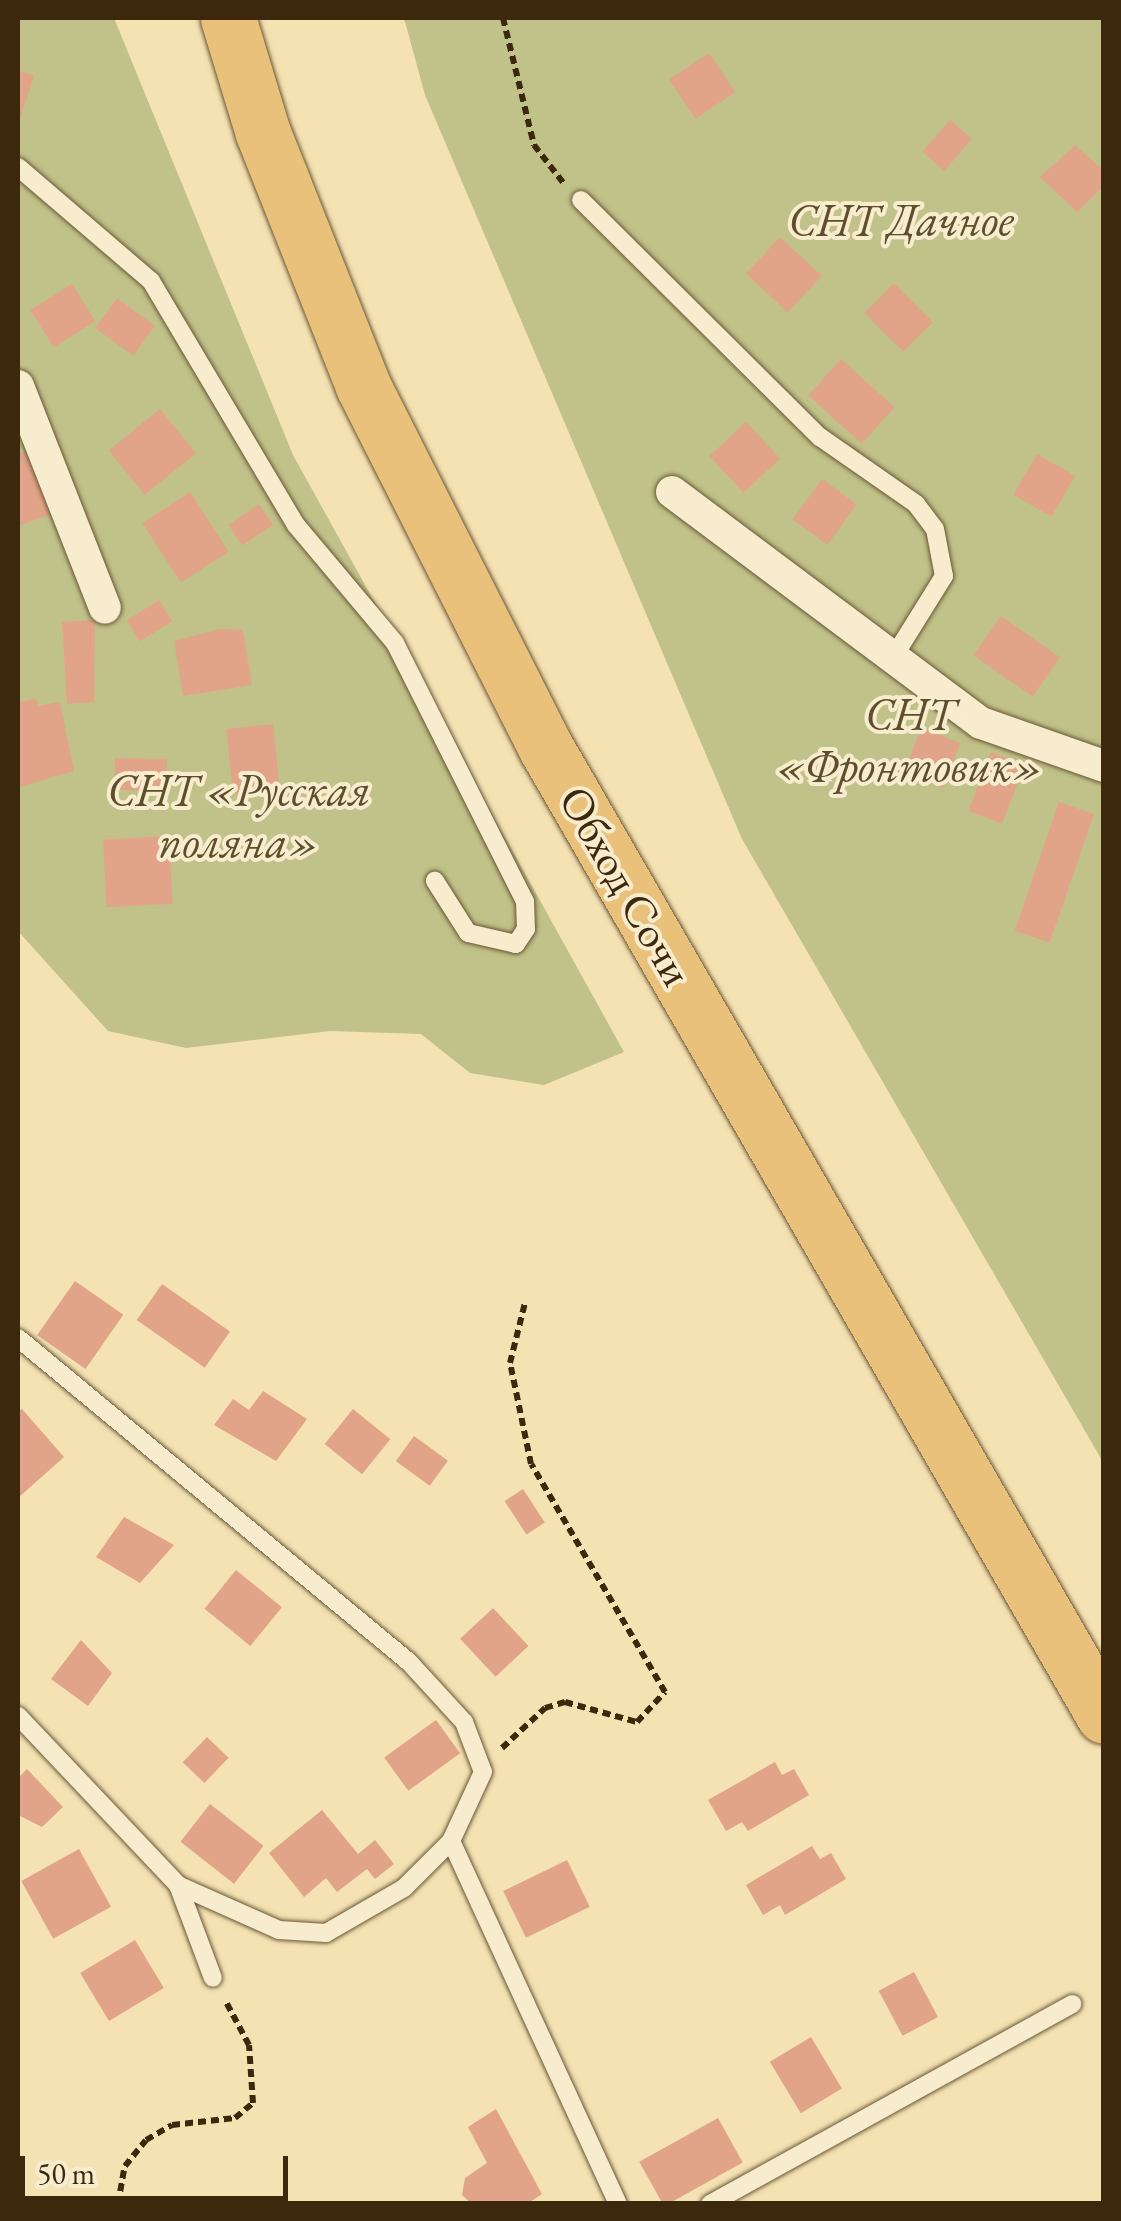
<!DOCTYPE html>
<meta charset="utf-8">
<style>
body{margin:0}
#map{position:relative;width:1121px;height:2221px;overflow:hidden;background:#f4e2b3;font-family:"EB Garamond",serif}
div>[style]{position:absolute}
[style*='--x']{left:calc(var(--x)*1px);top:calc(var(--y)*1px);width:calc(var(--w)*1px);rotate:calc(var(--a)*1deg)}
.green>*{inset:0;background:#c0c289}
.building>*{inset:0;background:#e2a488;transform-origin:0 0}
.path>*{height:6px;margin-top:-3px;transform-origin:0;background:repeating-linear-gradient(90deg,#3c290d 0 8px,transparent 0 13px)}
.roads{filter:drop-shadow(0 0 2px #6a5736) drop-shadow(0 0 2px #6a5736)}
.service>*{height:18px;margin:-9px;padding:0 9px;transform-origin:9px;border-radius:9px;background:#f8ecce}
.minor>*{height:32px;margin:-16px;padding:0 16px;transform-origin:16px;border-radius:16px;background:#f8ecce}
.trunk>*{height:55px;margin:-27.5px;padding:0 27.5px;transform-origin:27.5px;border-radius:27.5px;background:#eac17a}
span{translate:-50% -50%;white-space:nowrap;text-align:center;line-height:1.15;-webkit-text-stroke:8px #f8ecce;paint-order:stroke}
.park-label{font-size:45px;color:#5d4f2c;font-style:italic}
.street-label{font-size:45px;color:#3c290d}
.frame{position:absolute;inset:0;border:20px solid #3c290d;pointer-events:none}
.scale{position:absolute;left:20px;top:2156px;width:268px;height:45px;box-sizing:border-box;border:5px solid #3c290d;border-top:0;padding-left:12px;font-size:30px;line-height:35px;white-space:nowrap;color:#3c290d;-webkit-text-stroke:8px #f8ecce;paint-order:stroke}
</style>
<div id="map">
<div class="green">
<div style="clip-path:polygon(18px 18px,114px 18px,293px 455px,624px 1052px,544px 1085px,470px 1073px,421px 1034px,330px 1031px,186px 1048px,108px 1031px,18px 931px)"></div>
<div style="clip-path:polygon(404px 18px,1103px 18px,1103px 1462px,742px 839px,425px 95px)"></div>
</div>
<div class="building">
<div style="left:709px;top:53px;width:47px;height:48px;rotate:56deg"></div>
<div style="clip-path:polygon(18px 70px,34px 76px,18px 125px)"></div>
<div style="left:950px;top:120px;width:29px;height:42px;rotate:41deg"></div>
<div style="clip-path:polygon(1075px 145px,1104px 171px,1104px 186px,1077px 212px,1040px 177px)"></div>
<div style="left:780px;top:237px;width:57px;height:50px;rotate:43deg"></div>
<div style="left:894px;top:283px;width:55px;height:42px;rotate:45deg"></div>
<div style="left:72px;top:284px;width:44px;height:49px;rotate:58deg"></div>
<div style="left:117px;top:298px;width:47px;height:37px;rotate:36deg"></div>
<div style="left:841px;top:359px;width:72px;height:49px;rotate:42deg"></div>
<div style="left:160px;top:409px;width:57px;height:66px;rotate:51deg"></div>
<div style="left:746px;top:422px;width:50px;height:50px;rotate:47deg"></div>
<div style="clip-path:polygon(29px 450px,52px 514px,18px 526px,18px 454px)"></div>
<div style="left:1037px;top:454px;width:44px;height:47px;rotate:30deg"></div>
<div style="left:822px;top:479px;width:43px;height:50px;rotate:36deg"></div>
<div style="left:190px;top:492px;width:71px;height:57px;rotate:57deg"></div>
<div style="left:259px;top:504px;width:25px;height:37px;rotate:56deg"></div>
<div style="left:159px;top:600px;width:25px;height:38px;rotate:58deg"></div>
<div style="left:1001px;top:616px;width:72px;height:48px;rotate:35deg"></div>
<div style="clip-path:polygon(95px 620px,94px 702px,67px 704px,62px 622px)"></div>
<div style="clip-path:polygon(220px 629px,243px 630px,252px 685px,183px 696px,174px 641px)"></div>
<div style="clip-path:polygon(36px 699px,38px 706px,60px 702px,74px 771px,19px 787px,18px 702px)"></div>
<div style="left:273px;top:724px;width:65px;height:47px;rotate:84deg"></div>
<div style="left:921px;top:728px;width:42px;height:48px;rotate:21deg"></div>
<div style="left:991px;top:752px;width:36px;height:63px;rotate:21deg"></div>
<div style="left:115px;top:758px;width:52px;height:32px;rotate:1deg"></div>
<div style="left:1059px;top:802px;width:37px;height:136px;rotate:19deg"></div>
<div style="left:169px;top:836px;width:68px;height:66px;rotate:87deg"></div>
<div style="left:75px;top:1281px;width:59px;height:66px;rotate:35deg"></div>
<div style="left:162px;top:1284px;width:83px;height:44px;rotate:35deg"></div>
<div style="clip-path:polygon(263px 1391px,307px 1419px,276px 1461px,214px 1425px,233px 1399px,249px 1410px)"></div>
<div style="clip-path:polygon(22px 1409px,64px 1457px,18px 1498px,18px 1412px)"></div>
<div style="left:353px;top:1409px;width:48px;height:45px;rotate:39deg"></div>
<div style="left:414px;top:1436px;width:42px;height:31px;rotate:36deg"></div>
<div style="left:523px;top:1489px;width:40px;height:22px;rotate:57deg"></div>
<div style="clip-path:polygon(124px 1517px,174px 1545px,140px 1583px,96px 1557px)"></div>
<div style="left:236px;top:1570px;width:59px;height:50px;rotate:39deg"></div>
<div style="left:493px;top:1608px;width:52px;height:45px;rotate:47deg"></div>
<div style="clip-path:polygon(81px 1640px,112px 1673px,88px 1706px,51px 1679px)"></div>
<div style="left:436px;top:1720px;width:41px;height:64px;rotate:54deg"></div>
<div style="left:207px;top:1737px;width:30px;height:35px;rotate:44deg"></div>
<div style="clip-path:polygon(775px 1762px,782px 1775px,794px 1769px,809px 1795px,748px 1831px,742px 1822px,726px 1831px,708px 1800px)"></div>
<div style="clip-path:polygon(27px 1769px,63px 1807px,42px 1827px,18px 1815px,18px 1778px)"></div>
<div style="left:210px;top:1804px;width:68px;height:48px;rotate:38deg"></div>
<div style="clip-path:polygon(322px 1810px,358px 1854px,375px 1840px,394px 1864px,375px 1879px,367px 1869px,337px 1892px,326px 1878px,304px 1897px,269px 1853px)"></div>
<div style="clip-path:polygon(812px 1846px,820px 1859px,831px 1853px,846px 1879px,785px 1915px,780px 1905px,763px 1915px,746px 1885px)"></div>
<div style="left:79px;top:1849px;width:66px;height:66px;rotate:61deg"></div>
<div style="left:567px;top:1860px;width:52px;height:71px;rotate:64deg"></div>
<div style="left:135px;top:1940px;width:56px;height:64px;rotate:59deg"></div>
<div style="left:914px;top:1972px;width:51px;height:40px;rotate:62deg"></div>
<div style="left:811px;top:2037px;width:60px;height:48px;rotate:59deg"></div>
<div style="clip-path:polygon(496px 2109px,542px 2194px,527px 2204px,472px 2204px,462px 2195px,465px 2178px,487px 2163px,468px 2127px)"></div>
<div style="left:718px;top:2118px;width:51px;height:90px;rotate:61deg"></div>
</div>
<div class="path">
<div style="--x:503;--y:18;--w:131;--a:76.3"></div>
<div style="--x:534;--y:145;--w:51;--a:52.2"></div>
<div style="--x:502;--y:1748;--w:59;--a:-42.9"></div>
<div style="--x:545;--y:1708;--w:21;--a:-17"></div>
<div style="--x:565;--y:1702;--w:75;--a:15.5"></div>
<div style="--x:637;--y:1722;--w:41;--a:-47"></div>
<div style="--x:665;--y:1692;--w:264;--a:-120.4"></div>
<div style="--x:531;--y:1464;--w:103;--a:-101.7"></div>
<div style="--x:510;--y:1363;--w:62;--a:-76"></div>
<div style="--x:118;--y:2204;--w:39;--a:-80"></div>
<div style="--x:125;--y:2166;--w:33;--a:-51"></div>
<div style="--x:146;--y:2140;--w:30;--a:-30"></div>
<div style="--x:172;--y:2125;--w:63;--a:-6.3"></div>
<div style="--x:235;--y:2118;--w:23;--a:-40"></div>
<div style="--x:253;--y:2103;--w:58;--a:-93.9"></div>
<div style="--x:249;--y:2045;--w:51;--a:-118.1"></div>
</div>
<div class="roads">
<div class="service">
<div style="--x:18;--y:167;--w:175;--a:40.6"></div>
<div style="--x:151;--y:281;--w:284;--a:59.3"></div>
<div style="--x:296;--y:525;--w:154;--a:50"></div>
<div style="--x:395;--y:643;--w:289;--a:63.3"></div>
<div style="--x:525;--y:901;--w:28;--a:88"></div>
<div style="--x:526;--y:929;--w:18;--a:124"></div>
<div style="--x:516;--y:944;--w:49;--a:-167.1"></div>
<div style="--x:468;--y:933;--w:62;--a:-122.4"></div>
<div style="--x:581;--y:200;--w:337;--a:44.8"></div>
<div style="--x:820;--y:437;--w:117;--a:34.9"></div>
<div style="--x:916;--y:504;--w:31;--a:53"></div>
<div style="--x:935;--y:529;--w:48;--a:79.2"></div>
<div style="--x:944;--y:576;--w:91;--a:121.9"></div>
<div style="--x:18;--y:1338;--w:508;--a:39.65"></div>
<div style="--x:409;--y:1662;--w:81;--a:47.5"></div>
<div style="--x:464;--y:1722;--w:53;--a:69.2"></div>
<div style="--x:483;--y:1772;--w:76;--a:114.9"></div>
<div style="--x:451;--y:1841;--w:66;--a:135"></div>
<div style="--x:404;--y:1888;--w:90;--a:150"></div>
<div style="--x:326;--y:1933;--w:47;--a:-176.3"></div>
<div style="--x:279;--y:1930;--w:111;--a:-156"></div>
<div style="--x:178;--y:1885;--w:233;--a:-133.4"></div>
<div style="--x:451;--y:1841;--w:400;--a:65.3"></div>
<div style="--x:178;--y:1885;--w:99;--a:69.4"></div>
<div style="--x:710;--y:2204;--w:414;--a:-28.9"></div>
</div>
<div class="minor">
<div style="--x:18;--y:386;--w:238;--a:68.6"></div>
<div style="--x:672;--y:492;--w:386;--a:36.8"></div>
<div style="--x:981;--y:723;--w:130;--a:19.3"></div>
</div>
<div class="trunk">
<div style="--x:228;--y:18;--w:120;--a:73.1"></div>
<div style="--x:263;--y:133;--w:272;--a:68.4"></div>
<div style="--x:363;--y:386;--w:406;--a:63.2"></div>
<div style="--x:546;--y:748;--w:1117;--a:60.04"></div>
</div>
</div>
<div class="park-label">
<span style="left:901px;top:220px">СНТ Дачное</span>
<span style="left:910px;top:740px">СНТ<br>«Фронтовик»</span>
<span style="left:239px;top:816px">СНТ «Русская<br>поляна»</span>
</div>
<div class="street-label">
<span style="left:626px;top:886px;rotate:60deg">Обход Сочи</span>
</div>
<div class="frame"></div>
<div class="scale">50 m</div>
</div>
